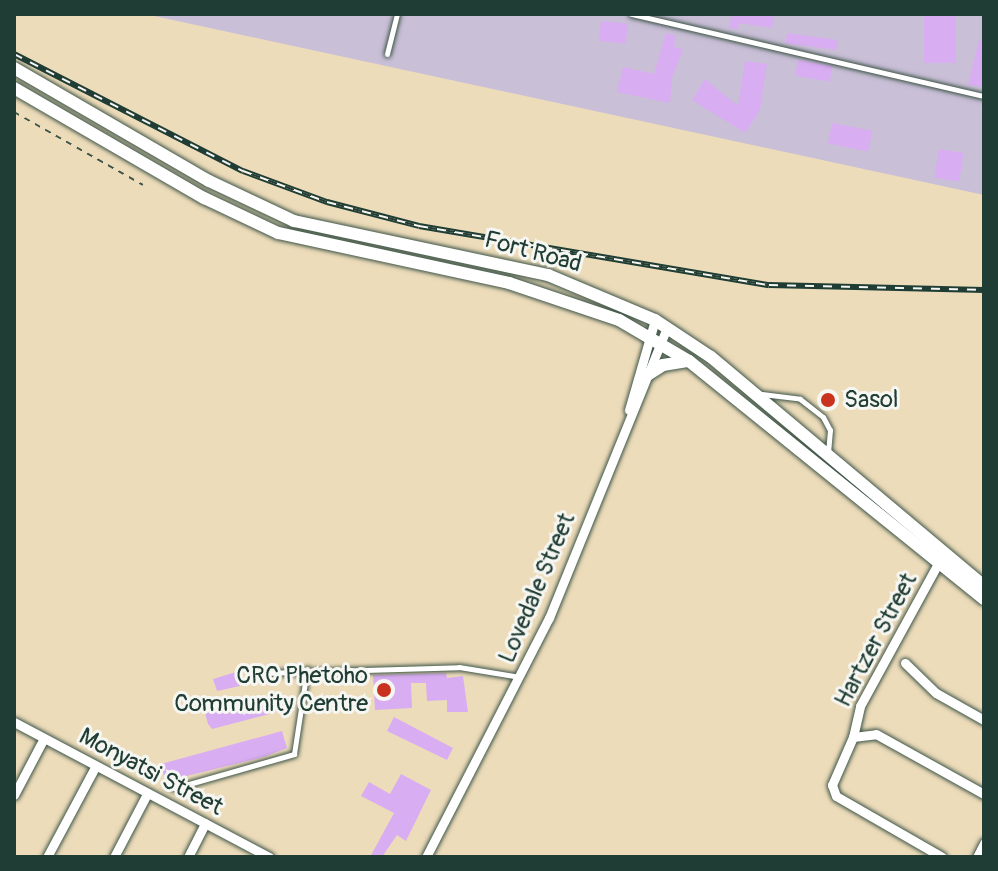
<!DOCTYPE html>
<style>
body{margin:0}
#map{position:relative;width:998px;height:871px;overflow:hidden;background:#eddcba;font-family:Pangolin,sans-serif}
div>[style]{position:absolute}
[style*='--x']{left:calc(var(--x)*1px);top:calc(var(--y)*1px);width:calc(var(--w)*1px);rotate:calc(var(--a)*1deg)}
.industrial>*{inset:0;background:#c9bfd7}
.building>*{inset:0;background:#d9adf1;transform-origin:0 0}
.path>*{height:2px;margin-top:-1px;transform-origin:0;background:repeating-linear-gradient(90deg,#3e5548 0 6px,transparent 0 12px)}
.roads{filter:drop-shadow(0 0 2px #3e5548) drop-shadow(0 0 2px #3e5548)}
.lane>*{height:5px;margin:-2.5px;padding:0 2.5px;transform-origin:2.5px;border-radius:2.5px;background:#fff}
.street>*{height:9px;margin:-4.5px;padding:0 4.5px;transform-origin:4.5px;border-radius:4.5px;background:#fff}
.secondary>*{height:12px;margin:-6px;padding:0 6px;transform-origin:6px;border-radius:6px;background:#fff}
.rail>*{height:6px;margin-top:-3px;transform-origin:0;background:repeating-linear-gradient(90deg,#f6f6f2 0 9px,#1f3d34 0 18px);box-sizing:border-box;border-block:2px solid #1f3d34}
.dots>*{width:22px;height:22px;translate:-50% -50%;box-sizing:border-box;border:4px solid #f6f6f2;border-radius:50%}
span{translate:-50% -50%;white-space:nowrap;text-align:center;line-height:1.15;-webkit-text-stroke:6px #f6f6f2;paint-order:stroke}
.street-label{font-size:24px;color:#1f3d34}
.poi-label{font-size:24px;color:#1f3d34}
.left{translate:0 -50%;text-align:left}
.right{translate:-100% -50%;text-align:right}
.frame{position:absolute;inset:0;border:16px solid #1f3d34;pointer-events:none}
</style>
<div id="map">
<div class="industrial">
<div style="clip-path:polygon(145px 14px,984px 14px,984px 195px)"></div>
</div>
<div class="building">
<div style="clip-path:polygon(732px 14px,774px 14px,772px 28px,739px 23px,738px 29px,729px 28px)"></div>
<div style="left:924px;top:14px;width:32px;height:49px"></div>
<div style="left:601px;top:21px;width:27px;height:20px;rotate:6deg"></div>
<div style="clip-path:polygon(666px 33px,676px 36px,674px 47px,683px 49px,672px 78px,670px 103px,617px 92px,623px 67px,654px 74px)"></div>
<div style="left:787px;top:33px;width:51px;height:10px;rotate:8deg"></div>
<div style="clip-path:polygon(979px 40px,984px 40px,984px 87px,968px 85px)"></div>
<div style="left:798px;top:60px;width:35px;height:16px;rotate:10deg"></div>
<div style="clip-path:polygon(745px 61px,767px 64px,760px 110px,745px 133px,692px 100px,705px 79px,738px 106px)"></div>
<div style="left:832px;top:123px;width:41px;height:21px;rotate:11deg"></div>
<div style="left:939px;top:149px;width:25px;height:29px;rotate:9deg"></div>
<div style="clip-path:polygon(236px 672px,240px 686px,217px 691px,213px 679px)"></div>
<div style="clip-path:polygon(446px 673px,447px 678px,463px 676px,468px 712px,447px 712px,447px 700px,427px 701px,426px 683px,411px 683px,412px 708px,375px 710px,373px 675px)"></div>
<div style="clip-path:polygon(280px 693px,285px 710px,212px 729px,208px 724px,205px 713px)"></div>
<div style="clip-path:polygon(394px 717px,453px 748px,447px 760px,387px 731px)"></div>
<div style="clip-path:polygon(282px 731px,287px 748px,264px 757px,170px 780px,164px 776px,161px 764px)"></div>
<div style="clip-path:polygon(401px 774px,431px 790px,406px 841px,397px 835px,382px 857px,370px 857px,394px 813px,361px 796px,369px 782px,390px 794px)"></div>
</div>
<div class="path">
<div style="--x:14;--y:112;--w:148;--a:29.5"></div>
</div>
<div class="roads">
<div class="lane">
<div style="--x:631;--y:14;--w:362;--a:13.1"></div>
<div style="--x:387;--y:54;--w:41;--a:-76"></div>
<div style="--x:762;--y:394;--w:38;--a:7"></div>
<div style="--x:800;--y:399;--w:29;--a:38"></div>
<div style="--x:823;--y:417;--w:15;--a:62"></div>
<div style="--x:830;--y:430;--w:23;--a:95"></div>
<div style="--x:262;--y:673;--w:197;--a:-1.7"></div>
<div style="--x:459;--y:667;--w:62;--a:9.3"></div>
<div style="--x:167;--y:785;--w:9;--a:21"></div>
<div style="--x:175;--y:788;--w:124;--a:-15.9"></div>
<div style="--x:294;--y:754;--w:86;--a:-81.3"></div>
</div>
<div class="street">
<div style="--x:629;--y:410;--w:94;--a:-73.9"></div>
<div style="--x:905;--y:663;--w:43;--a:44.1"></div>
<div style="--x:936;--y:693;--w:55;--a:29.4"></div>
<div style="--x:14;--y:722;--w:289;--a:27.9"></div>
<div style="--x:853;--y:737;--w:32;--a:-77"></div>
<div style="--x:860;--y:706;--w:164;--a:-61.3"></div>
<div style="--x:14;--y:795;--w:64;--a:-62.2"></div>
<div style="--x:47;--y:857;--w:102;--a:-61.9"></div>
<div style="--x:114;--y:857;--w:71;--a:-62.4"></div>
<div style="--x:188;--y:857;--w:38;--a:-63"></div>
<div style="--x:426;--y:857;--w:269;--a:-62.8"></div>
<div style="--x:549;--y:618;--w:314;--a:-67.9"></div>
<div style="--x:942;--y:857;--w:122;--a:-150.1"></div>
<div style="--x:836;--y:796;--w:12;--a:-110"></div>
<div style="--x:832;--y:785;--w:52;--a:-66.4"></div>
<div style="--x:853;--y:737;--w:23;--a:-7"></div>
<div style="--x:876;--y:734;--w:124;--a:29.1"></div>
<div style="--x:977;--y:857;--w:16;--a:-63"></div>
</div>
<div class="secondary">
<div style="--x:14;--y:68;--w:225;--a:30.1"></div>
<div style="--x:209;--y:181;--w:94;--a:25.2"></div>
<div style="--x:294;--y:221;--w:260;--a:12"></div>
<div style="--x:548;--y:275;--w:116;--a:22.8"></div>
<div style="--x:655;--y:320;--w:67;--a:33.5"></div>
<div style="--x:711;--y:357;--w:356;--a:40"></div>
<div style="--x:14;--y:88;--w:220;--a:30.1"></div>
<div style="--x:204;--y:198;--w:82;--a:25.3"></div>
<div style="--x:278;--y:233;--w:236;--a:12.2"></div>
<div style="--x:509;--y:283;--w:116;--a:18.6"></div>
<div style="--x:619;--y:320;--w:81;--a:30.4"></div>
<div style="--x:689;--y:361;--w:379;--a:38.9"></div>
<div style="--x:646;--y:376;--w:20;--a:-33"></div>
<div style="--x:663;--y:365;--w:26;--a:-9"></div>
</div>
</div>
<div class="rail">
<div style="--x:14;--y:54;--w:257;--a:27.1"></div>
<div style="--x:243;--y:171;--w:90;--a:20.3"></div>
<div style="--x:327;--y:202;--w:95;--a:14.6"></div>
<div style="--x:419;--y:226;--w:355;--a:9.6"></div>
<div style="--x:769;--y:285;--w:215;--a:1.3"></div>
</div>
<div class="dots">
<div style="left:828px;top:400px;background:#c8321e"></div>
<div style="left:384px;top:690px;background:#c8321e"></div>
</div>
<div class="street-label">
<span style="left:533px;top:252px;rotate:15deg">Fort Road</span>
<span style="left:537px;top:588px;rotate:-67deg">Lovedale Street</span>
<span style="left:876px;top:640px;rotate:-62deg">Hartzer Street</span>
<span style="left:151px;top:772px;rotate:28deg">Monyatsi Street</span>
</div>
<div class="poi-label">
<span class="left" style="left:844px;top:400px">Sasol</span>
<span class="right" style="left:368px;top:690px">CRC Phetoho<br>Community Centre</span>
</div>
<div class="frame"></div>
</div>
